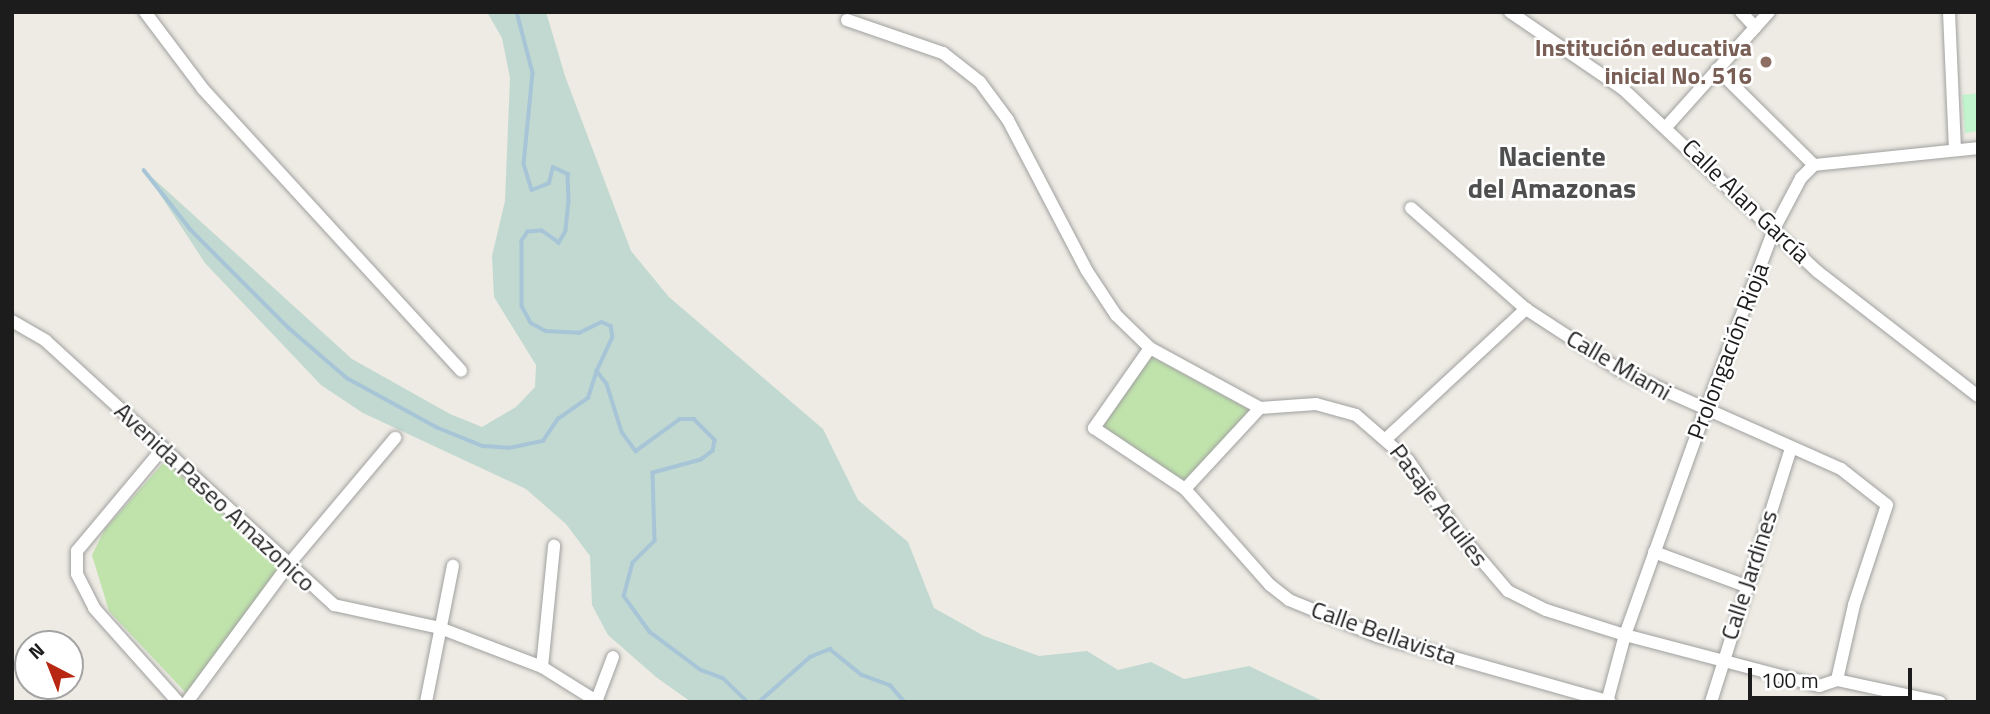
<!DOCTYPE html>
<meta charset="utf-8">
<style>
body{margin:0}
#map{position:relative;width:1990px;height:714px;overflow:hidden;background:#edebe3;font-family:"Titillium Web",sans-serif}
div>[style]{position:absolute}
[style*='--x']{left:calc(var(--x)*1px);top:calc(var(--y)*1px);width:calc(var(--w)*1px);rotate:calc(var(--a)*1deg)}
.grass>*{inset:0;background:#c0e3ac}
.wetland>*{inset:0;background:#c1d9d1}
.park>*{inset:0;background:#c2f4cd}
.stream>*{height:3.5px;margin:-1.75px;padding:0 1.75px;transform-origin:1.75px;border-radius:1.75px;background:#a7c5d7}
.roads{filter:drop-shadow(0 0 2px #a0a0a0) drop-shadow(0 0 2px #a0a0a0)}
.minor>*{height:12px;margin:-6px;padding:0 6px;transform-origin:6px;border-radius:6px;background:#fff}
.dots>*{width:19px;height:19px;translate:-50% -50%;box-sizing:border-box;border:4px solid #fff;border-radius:50%}
span{translate:-50% -50%;white-space:nowrap;text-align:center;line-height:1.15;-webkit-text-stroke:5px #fff;paint-order:stroke}
.education-label{font-size:24px;color:#785e54;font-weight:700}
.right{translate:-100% -50%;text-align:right}
.street-label{font-size:24px;color:#1c1c1c}
.quarter-label{font-size:28px;color:#4f4f4f;font-weight:700}
.frame{position:absolute;inset:0;border:14px solid #1c1c1c;pointer-events:none}
.north{position:absolute;left:14px;top:630px;width:70px;height:70px;box-sizing:border-box;background:#fff;border:2px solid #a4a4a4;border-radius:50%;rotate:318deg;font-size:19px;font-weight:700;line-height:28px;text-align:center;color:#1c1c1c}
.north::after{content:'';display:block;margin:auto;width:24px;height:32px;background:#b82711;clip-path:polygon(50% 0,100% 100%,50% 72%,0 100%)}
.scale{position:absolute;left:1748px;top:668px;width:164px;height:32px;box-sizing:border-box;border:4px solid #1c1c1c;border-top:0;padding-left:9px;font-size:21px;line-height:24px;white-space:nowrap;color:#1c1c1c;-webkit-text-stroke:5px #fff;paint-order:stroke}
</style>
<div id="map">
<div class="grass">
<div style="clip-path:polygon(1150px 356px,1250px 410px,1182px 483px,1100px 427px)"></div>
<div style="clip-path:polygon(165px 461px,281px 567px,186px 693px,109px 611px,92px 555px,105px 529px)"></div>
</div>
<div class="wetland">
<div style="clip-path:polygon(487px 12px,546px 12px,565px 76px,631px 251px,669px 297px,823px 429px,858px 500px,908px 542px,934px 608px,984px 636px,1039px 656px,1087px 651px,1118px 670px,1151px 662px,1184px 679px,1249px 666px,1325px 702px,691px 702px,656px 677px,608px 635px,592px 605px,590px 556px,566px 524px,526px 489px,363px 413px,321px 385px,205px 263px,144px 170px,352px 359px,450px 414px,482px 427px,516px 407px,535px 387px,536px 365px,494px 297px,492px 256px,505px 201px,510px 78px,502px 38px)"></div>
</div>
<div class="park">
<div style="clip-path:polygon(1978px 93px,1978px 131px,1965px 133px,1962px 95px)"></div>
</div>
<div class="stream">
<div style="--x:517;--y:12;--w:63;--a:75.3"></div>
<div style="--x:533;--y:73;--w:91;--a:95.6"></div>
<div style="--x:524;--y:164;--w:27;--a:73"></div>
<div style="--x:532;--y:190;--w:18;--a:-22"></div>
<div style="--x:549;--y:183;--w:16;--a:-76"></div>
<div style="--x:553;--y:167;--w:17;--a:25"></div>
<div style="--x:568;--y:174;--w:27;--a:88"></div>
<div style="--x:569;--y:201;--w:30;--a:96"></div>
<div style="--x:566;--y:231;--w:14;--a:120"></div>
<div style="--x:559;--y:243;--w:21;--a:-145"></div>
<div style="--x:542;--y:231;--w:14;--a:176"></div>
<div style="--x:528;--y:232;--w:11;--a:124"></div>
<div style="--x:522;--y:241;--w:65;--a:90"></div>
<div style="--x:522;--y:306;--w:19;--a:62"></div>
<div style="--x:531;--y:323;--w:17;--a:28"></div>
<div style="--x:546;--y:331;--w:33;--a:3"></div>
<div style="--x:579;--y:333;--w:25;--a:-26"></div>
<div style="--x:602;--y:322;--w:10;--a:24"></div>
<div style="--x:611;--y:326;--w:11;--a:80"></div>
<div style="--x:613;--y:337;--w:38;--a:115"></div>
<div style="--x:597;--y:371;--w:16;--a:52"></div>
<div style="--x:607;--y:384;--w:50;--a:72.6"></div>
<div style="--x:622;--y:432;--w:24;--a:54"></div>
<div style="--x:636;--y:451;--w:54;--a:-36"></div>
<div style="--x:680;--y:419;--w:14;--a:0"></div>
<div style="--x:694;--y:419;--w:30;--a:45"></div>
<div style="--x:715;--y:440;--w:11;--a:100"></div>
<div style="--x:713;--y:451;--w:15;--a:143"></div>
<div style="--x:701;--y:460;--w:50;--a:164.8"></div>
<div style="--x:653;--y:473;--w:68;--a:88.3"></div>
<div style="--x:655;--y:541;--w:31;--a:135"></div>
<div style="--x:633;--y:563;--w:34;--a:105"></div>
<div style="--x:624;--y:596;--w:44;--a:54.2"></div>
<div style="--x:650;--y:632;--w:64;--a:36.7"></div>
<div style="--x:701;--y:670;--w:23;--a:20"></div>
<div style="--x:723;--y:678;--w:35;--a:44"></div>
<div style="--x:144;--y:170;--w:76;--a:51.9"></div>
<div style="--x:191;--y:230;--w:139;--a:45"></div>
<div style="--x:289;--y:328;--w:77;--a:40.8"></div>
<div style="--x:347;--y:378;--w:102;--a:28.8"></div>
<div style="--x:436;--y:427;--w:51;--a:22"></div>
<div style="--x:483;--y:446;--w:26;--a:4"></div>
<div style="--x:509;--y:448;--w:35;--a:-12"></div>
<div style="--x:543;--y:441;--w:27;--a:-56"></div>
<div style="--x:558;--y:419;--w:37;--a:-35"></div>
<div style="--x:588;--y:398;--w:28;--a:-72"></div>
<div style="--x:759;--y:702;--w:68;--a:-41.4"></div>
<div style="--x:810;--y:657;--w:22;--a:-22"></div>
<div style="--x:830;--y:649;--w:41;--a:39.1"></div>
<div style="--x:862;--y:675;--w:30;--a:20"></div>
<div style="--x:890;--y:685;--w:23;--a:49"></div>
</div>
<div class="roads">
<div class="minor">
<div style="--x:145;--y:12;--w:96;--a:53"></div>
<div style="--x:203;--y:89;--w:382;--a:47.5"></div>
<div style="--x:1510;--y:12;--w:137;--a:34.3"></div>
<div style="--x:1623;--y:89;--w:267;--a:43.2"></div>
<div style="--x:1818;--y:272;--w:202;--a:37.8"></div>
<div style="--x:1741;--y:12;--w:21;--a:47"></div>
<div style="--x:1949;--y:12;--w:138;--a:87.5"></div>
<div style="--x:847;--y:20;--w:102;--a:19"></div>
<div style="--x:943;--y:53;--w:47;--a:38.1"></div>
<div style="--x:980;--y:82;--w:47;--a:53.6"></div>
<div style="--x:1008;--y:120;--w:170;--a:62.4"></div>
<div style="--x:1087;--y:271;--w:53;--a:56.6"></div>
<div style="--x:1116;--y:315;--w:47;--a:44.1"></div>
<div style="--x:1150;--y:348;--w:125;--a:28.6"></div>
<div style="--x:1260;--y:408;--w:56;--a:-4.1"></div>
<div style="--x:1316;--y:404;--w:41;--a:15.4"></div>
<div style="--x:1356;--y:415;--w:69;--a:40.9"></div>
<div style="--x:1408;--y:460;--w:83;--a:55.7"></div>
<div style="--x:1455;--y:529;--w:82;--a:49.5"></div>
<div style="--x:1508;--y:591;--w:42;--a:26.6"></div>
<div style="--x:1546;--y:610;--w:83;--a:17.6"></div>
<div style="--x:1625;--y:635;--w:201;--a:14.7"></div>
<div style="--x:1819;--y:686;--w:19;--a:-18"></div>
<div style="--x:1837;--y:680;--w:105;--a:12.1"></div>
<div style="--x:1717;--y:69;--w:136;--a:44.7"></div>
<div style="--x:1667;--y:126;--w:153;--a:-48.2"></div>
<div style="--x:1411;--y:208;--w:153;--a:41.3"></div>
<div style="--x:1526;--y:309;--w:113;--a:33.1"></div>
<div style="--x:1621;--y:371;--w:241;--a:24"></div>
<div style="--x:1841;--y:469;--w:58;--a:38"></div>
<div style="--x:1887;--y:505;--w:105;--a:108.3"></div>
<div style="--x:1854;--y:605;--w:77;--a:102.8"></div>
<div style="--x:12;--y:321;--w:39;--a:30"></div>
<div style="--x:46;--y:341;--w:391;--a:42.5"></div>
<div style="--x:334;--y:605;--w:108;--a:12.2"></div>
<div style="--x:440;--y:628;--w:109;--a:20.9"></div>
<div style="--x:542;--y:667;--w:66;--a:32"></div>
<div style="--x:1150;--y:348;--w:98;--a:125"></div>
<div style="--x:1094;--y:428;--w:110;--a:33.8"></div>
<div style="--x:1185;--y:489;--w:128;--a:48.5"></div>
<div style="--x:1270;--y:585;--w:24;--a:38"></div>
<div style="--x:1289;--y:600;--w:95;--a:22.2"></div>
<div style="--x:1377;--y:636;--w:242;--a:15.8"></div>
<div style="--x:1387;--y:438;--w:190;--a:-42.9"></div>
<div style="--x:163;--y:448;--w:134;--a:129.9"></div>
<div style="--x:77;--y:551;--w:23;--a:90"></div>
<div style="--x:77;--y:574;--w:38;--a:63"></div>
<div style="--x:94;--y:608;--w:126;--a:48.2"></div>
<div style="--x:1185;--y:489;--w:110;--a:-47.2"></div>
<div style="--x:1654;--y:552;--w:98;--a:20.3"></div>
<div style="--x:542;--y:667;--w:122;--a:-84.3"></div>
<div style="--x:187;--y:702;--w:172;--a:-53.5"></div>
<div style="--x:289;--y:564;--w:165;--a:-49.9"></div>
<div style="--x:426;--y:702;--w:139;--a:-78.8"></div>
<div style="--x:596;--y:702;--w:48;--a:-69.3"></div>
<div style="--x:1607;--y:702;--w:69;--a:-75"></div>
<div style="--x:1625;--y:635;--w:237;--a:-70.3"></div>
<div style="--x:1705;--y:412;--w:196;--a:-69.3"></div>
<div style="--x:1774;--y:229;--w:58;--a:-62.1"></div>
<div style="--x:1801;--y:178;--w:18;--a:-45"></div>
<div style="--x:1814;--y:165;--w:165;--a:-5.9"></div>
<div style="--x:1711;--y:702;--w:265;--a:-72.5"></div>
</div>
</div>
<div class="dots">
<div style="left:1766px;top:62px;background:#8d6e63"></div>
</div>
<div class="education-label">
<span class="right" style="left:1752px;top:62px">Institución educativa<br>inicial No. 516</span>
</div>
<div class="street-label">
<span style="left:1746px;top:201px;rotate:44deg">Calle Alan García</span>
<span style="left:1728px;top:351px;rotate:-69deg">Prolongación Rioja</span>
<span style="left:1619px;top:365px;rotate:30deg">Calle Miami</span>
<span style="left:215px;top:497px;rotate:43deg">Avenida Paseo Amazonico</span>
<span style="left:1439px;top:505px;rotate:53deg">Pasaje Aquiles</span>
<span style="left:1749px;top:575px;rotate:-72deg">Calle Jardines</span>
<span style="left:1384px;top:633px;rotate:19deg">Calle Bellavista</span>
</div>
<div class="quarter-label">
<span style="left:1552px;top:172px">Naciente<br>del Amazonas</span>
</div>
<div class="frame"></div>
<div class="north">N</div>
<div class="scale">100 m</div>
</div>
